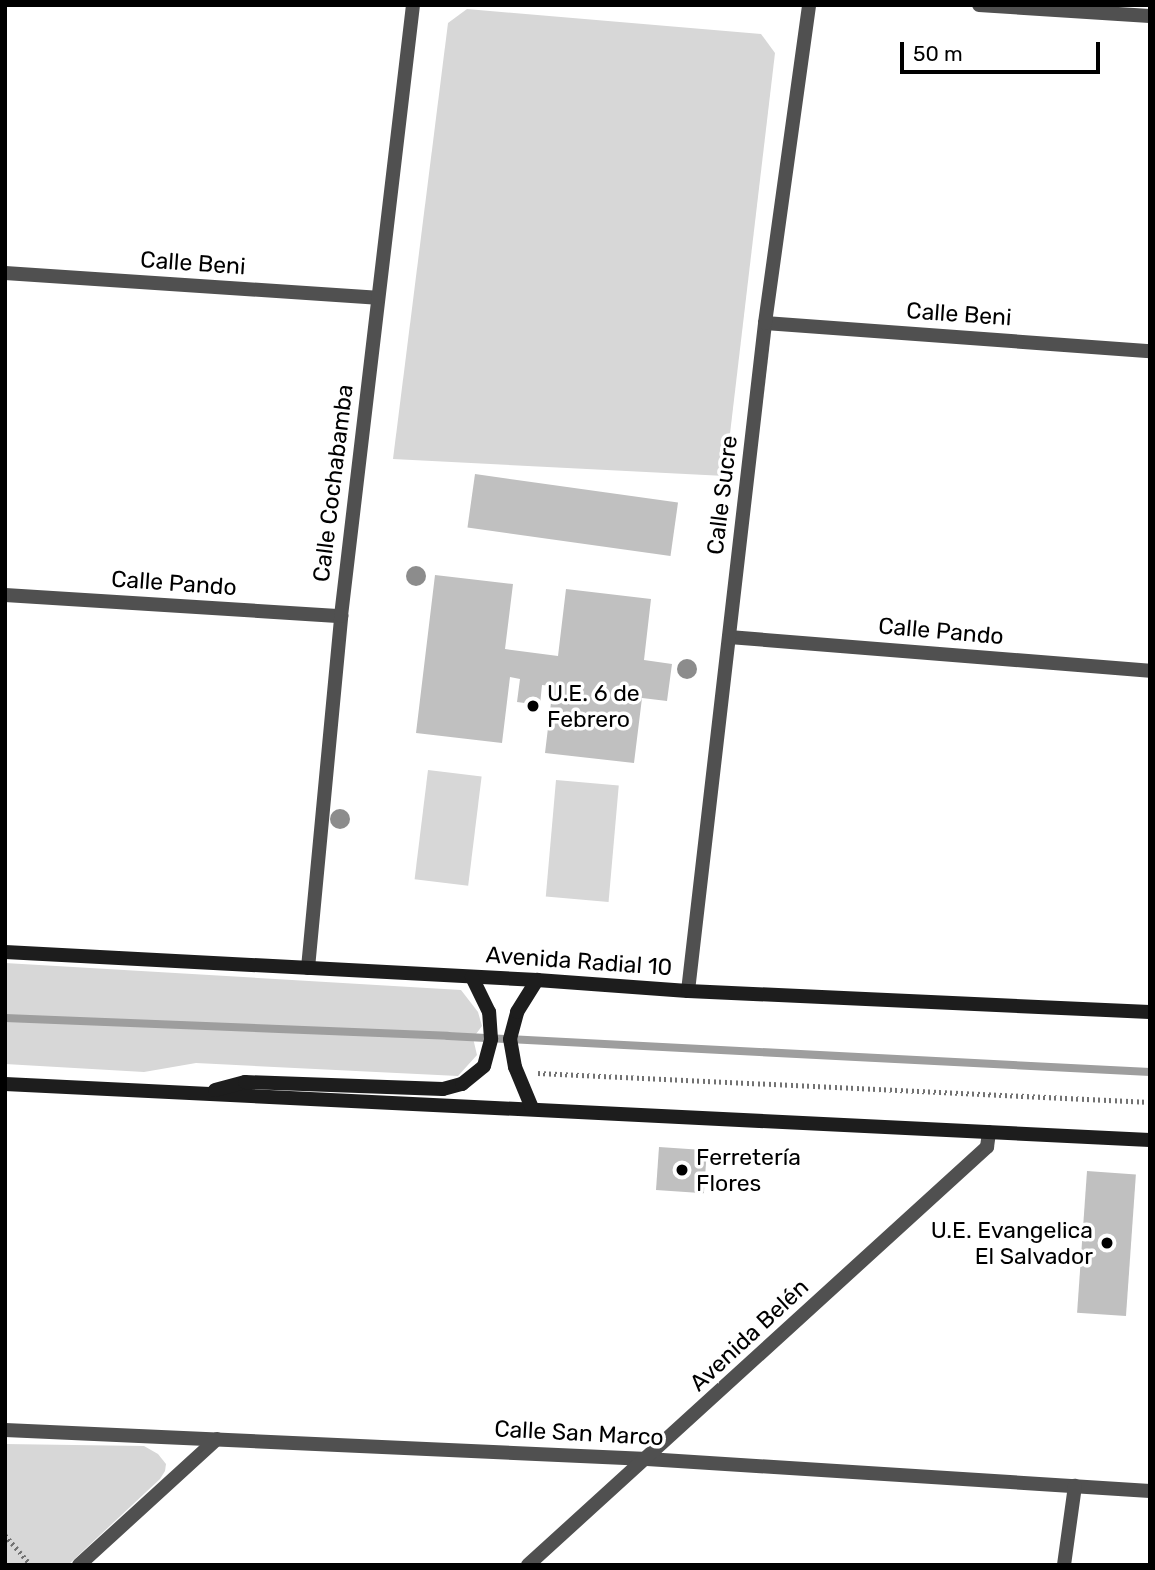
<!DOCTYPE html>
<meta charset="utf-8">
<style>
body{margin:0}
#map{position:relative;width:1155px;height:1570px;overflow:hidden;background:#fff;font-family:Rubik,sans-serif}
div>[style]{position:absolute}
[style*='--x']{left:calc(var(--x)*1px);top:calc(var(--y)*1px);width:calc(var(--w)*1px);rotate:calc(var(--a)*1deg)}
.green>*{inset:0;background:#d7d7d7;transform-origin:0 0}
.stream>*{height:8px;margin:-4px;padding:0 4px;transform-origin:4px;border-radius:4px;background:#9e9e9e}
.building>*{inset:0;background:#c0c0c0;transform-origin:0 0}
.path>*{height:4.5px;margin-top:-2.25px;transform-origin:0;background:repeating-linear-gradient(90deg,#727272 0 2px,transparent 0 5.5px)}
.minor>*{height:14px;margin:-7px;padding:0 7px;transform-origin:7px;border-radius:7px;background:#505050}
.tertiary>*{height:14px;margin:-7px;padding:0 7px;transform-origin:7px;border-radius:7px;background:#505050}
.secondary>*{height:14px;margin:-7px;padding:0 7px;transform-origin:7px;border-radius:7px;background:#1d1d1d}
.trees>*{width:20px;height:20px;margin:-10px;border-radius:50%;background:#8c8c8c}
.dots>*{width:19px;height:19px;translate:-50% -50%;box-sizing:border-box;border:4px solid #fff;border-radius:50%}
span{translate:-50% -50%;white-space:nowrap;text-align:center;line-height:1.15;-webkit-text-stroke:7px #fff;paint-order:stroke}
.street-label{font-size:23px;color:#000}
.poi-label{font-size:23px;color:#000}
.left{translate:0 -50%;text-align:left}
.right{translate:-100% -50%;text-align:right}
.frame{position:absolute;inset:0;border:7px solid #000;pointer-events:none}
.scale{position:absolute;left:900px;top:42px;width:200px;height:32px;box-sizing:border-box;border:4px solid #000;border-top:0;padding-left:9px;font-size:21px;line-height:24px;white-space:nowrap;color:#000;-webkit-text-stroke:5px #fff;paint-order:stroke}
</style>
<div id="map">
<div class="green">
<div style="clip-path:polygon(467px 9px,761px 34px,775px 53px,725px 476px,393px 459px,448px 23px)"></div>
<div style="left:428px;top:770px;width:54px;height:110px;rotate:7deg"></div>
<div style="left:556px;top:780px;width:63px;height:117px;rotate:5deg"></div>
<div style="clip-path:polygon(5px 963px,461px 990px,478px 1012px,482px 1026px,473px 1038px,477px 1055px,458px 1076px,196px 1063px,144px 1072px,5px 1064px)"></div>
<div style="clip-path:polygon(5px 1444px,144px 1446px,158px 1454px,166px 1464px,165px 1471px,160px 1479px,68px 1565px,5px 1565px)"></div>
</div>
<div class="stream">
<div style="--x:5;--y:1018;--w:443;--a:2.3"></div>
<div style="--x:448;--y:1036;--w:703;--a:2.94"></div>
</div>
<div class="building">
<div style="left:475px;top:474px;width:205px;height:54px;rotate:8deg"></div>
<div style="clip-path:polygon(435px 575px,513px 584px,505px 649px,558px 656px,566px 589px,651px 599px,644px 660px,672px 664px,667px 701px,642px 698px,634px 763px,545px 753px,553px 686px,542px 685px,540px 705px,517px 702px,520px 679px,510px 677px,502px 743px,416px 733px)"></div>
<div style="left:659px;top:1147px;width:48px;height:43px;rotate:4deg"></div>
<div style="left:1087px;top:1171px;width:49px;height:142px;rotate:4deg"></div>
</div>
<div class="path">
<div style="--x:538;--y:1073;--w:613;--a:2.71"></div>
<div style="--x:5;--y:1535;--w:40;--a:49"></div>
</div>
<div class="minor">
<div style="--x:979;--y:5;--w:171;--a:3.7"></div>
<div style="--x:5;--y:273;--w:373;--a:3.8"></div>
<div style="--x:765;--y:323;--w:386;--a:4.2"></div>
<div style="--x:5;--y:595;--w:337;--a:3.6"></div>
<div style="--x:729;--y:637;--w:422;--a:4.6"></div>
<div style="--x:308;--y:968;--w:354;--a:-84.6"></div>
<div style="--x:341;--y:616;--w:615;--a:-83.28"></div>
<div style="--x:688;--y:991;--w:672;--a:-83.42"></div>
<div style="--x:765;--y:323;--w:321;--a:-82.1"></div>
<div style="--x:5;--y:1430;--w:643;--a:2.59"></div>
<div style="--x:647;--y:1459;--w:504;--a:3.64"></div>
<div style="--x:79;--y:1565;--w:187;--a:-42.4"></div>
<div style="--x:1064;--y:1565;--w:80;--a:-82.1"></div>
</div>
<div class="tertiary">
<div style="--x:528;--y:1565;--w:621;--a:-42.32"></div>
<div style="--x:987;--y:1147;--w:15;--a:-82"></div>
</div>
<div class="secondary">
<div style="--x:5;--y:952;--w:533;--a:3.01"></div>
<div style="--x:537;--y:980;--w:151;--a:4.2"></div>
<div style="--x:688;--y:991;--w:462;--a:2.6"></div>
<div style="--x:5;--y:1084;--w:1146;--a:2.8"></div>
<div style="--x:215;--y:1090;--w:31;--a:-15"></div>
<div style="--x:245;--y:1082;--w:198;--a:2"></div>
<div style="--x:443;--y:1089;--w:20;--a:-15"></div>
<div style="--x:462;--y:1084;--w:28;--a:-39"></div>
<div style="--x:484;--y:1066;--w:28;--a:-75"></div>
<div style="--x:491;--y:1039;--w:27;--a:-94"></div>
<div style="--x:489;--y:1012;--w:39;--a:-116"></div>
<div style="--x:532;--y:1108;--w:44;--a:-112.5"></div>
<div style="--x:515;--y:1067;--w:28;--a:-100"></div>
<div style="--x:510;--y:1039;--w:28;--a:-75"></div>
<div style="--x:517;--y:1012;--w:38;--a:-58"></div>
</div>
<div class="trees">
<div style="left:416px;top:576px"></div>
<div style="left:687px;top:669px"></div>
<div style="left:340px;top:819px"></div>
</div>
<div class="dots">
<div style="left:533px;top:706px;background:#000"></div>
<div style="left:682px;top:1170px;background:#000"></div>
<div style="left:1107px;top:1243px;background:#000"></div>
</div>
<div class="street-label">
<span style="left:193px;top:263px;rotate:4deg">Calle Beni</span>
<span style="left:959px;top:314px;rotate:4deg">Calle Beni</span>
<span style="left:333px;top:483px;rotate:-83deg">Calle Cochabamba</span>
<span style="left:722px;top:495px;rotate:-83deg">Calle Sucre</span>
<span style="left:174px;top:583px;rotate:4deg">Calle Pando</span>
<span style="left:941px;top:631px;rotate:5deg">Calle Pando</span>
<span style="left:579px;top:961px;rotate:4deg">Avenida Radial 10</span>
<span style="left:749px;top:1335px;rotate:-43deg">Avenida Belén</span>
<span style="left:579px;top:1433px;rotate:3deg">Calle San Marco</span>
</div>
<div class="poi-label">
<span class="left" style="left:547px;top:706px">U.E. 6 de<br>Febrero</span>
<span class="left" style="left:696px;top:1170px">Ferretería<br>Flores</span>
<span class="right" style="left:1093px;top:1243px">U.E. Evangelica<br>El Salvador</span>
</div>
<div class="frame"></div>
<div class="scale">50 m</div>
</div>
